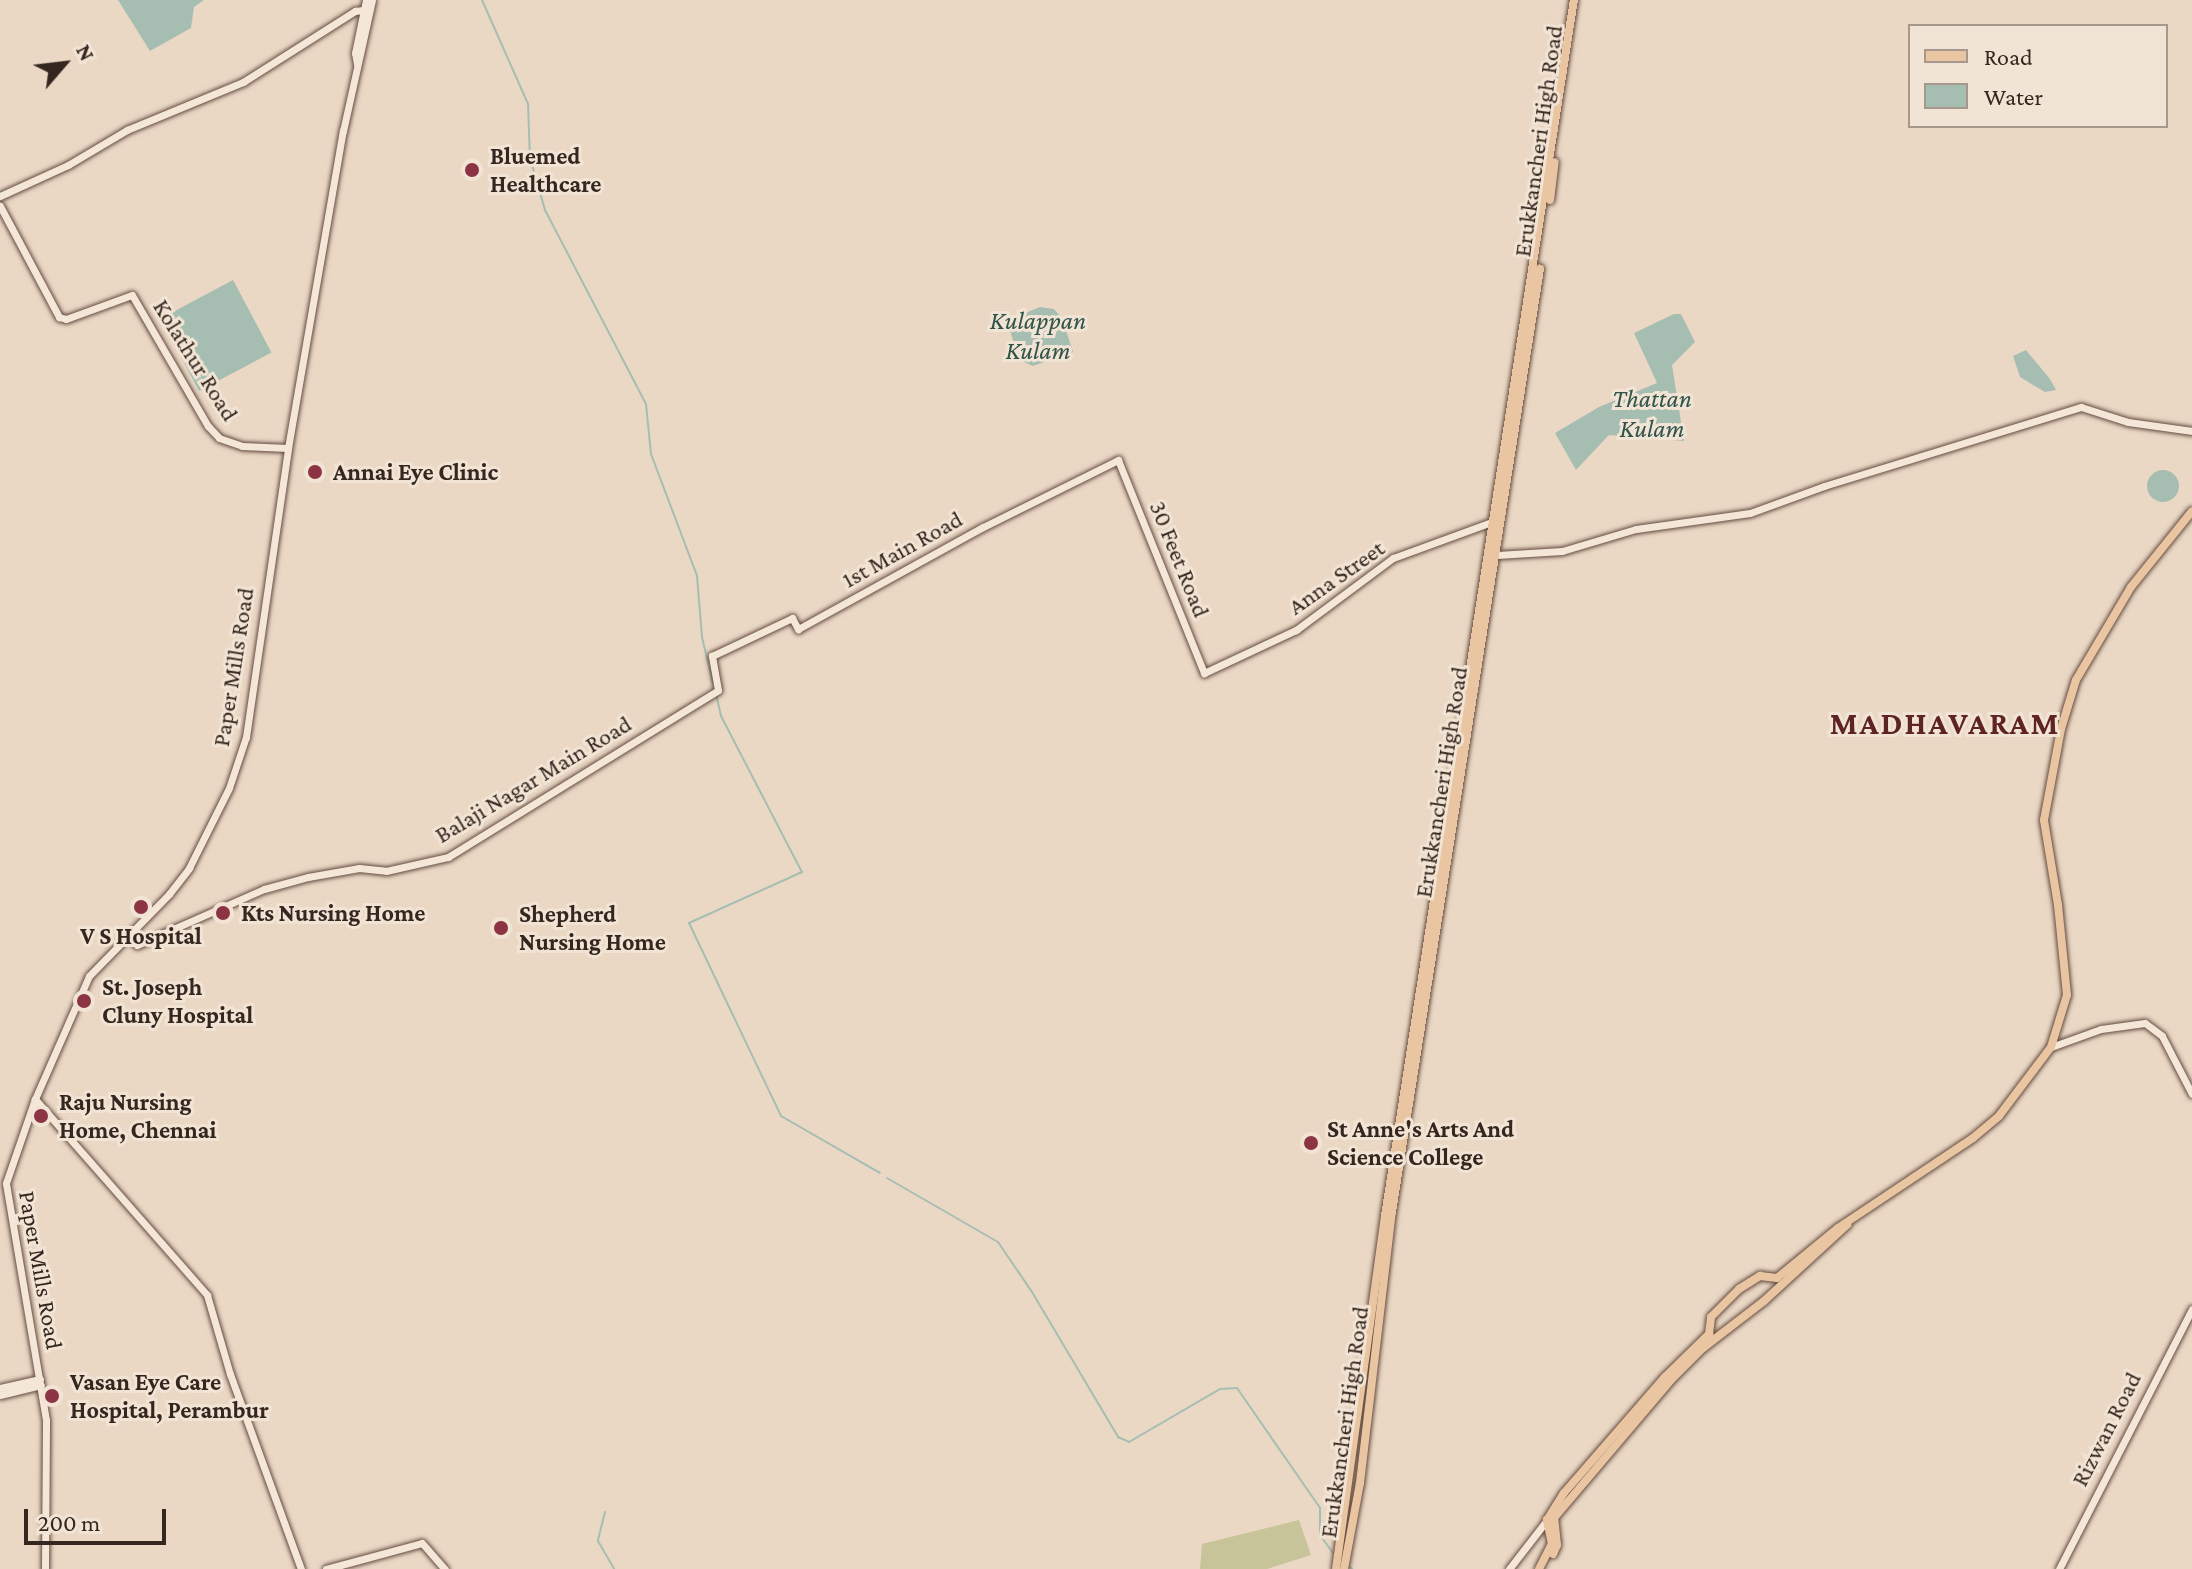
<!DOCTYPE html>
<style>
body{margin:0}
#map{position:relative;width:2192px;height:1569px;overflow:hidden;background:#ead8c5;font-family:"Crimson Pro",serif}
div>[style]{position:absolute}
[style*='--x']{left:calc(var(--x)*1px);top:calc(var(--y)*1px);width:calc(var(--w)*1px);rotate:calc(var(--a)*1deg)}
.green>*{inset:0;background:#c7c49a}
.water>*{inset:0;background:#a6beb2;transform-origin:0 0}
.round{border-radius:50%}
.stream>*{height:2px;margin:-1px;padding:0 1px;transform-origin:1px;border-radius:1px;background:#a6beb2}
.roads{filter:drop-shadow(0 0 2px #654c40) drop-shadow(0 0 2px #654c40)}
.secondary>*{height:7px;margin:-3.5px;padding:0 3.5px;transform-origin:3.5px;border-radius:3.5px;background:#f5e7d8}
.primary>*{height:8px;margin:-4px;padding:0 4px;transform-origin:4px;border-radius:4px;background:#e9c5a1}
.dots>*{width:22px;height:22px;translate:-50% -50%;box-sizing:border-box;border:4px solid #f2e4d4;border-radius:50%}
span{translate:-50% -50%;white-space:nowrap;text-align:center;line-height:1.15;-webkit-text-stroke:6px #f2e4d4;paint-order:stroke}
.street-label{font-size:24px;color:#35261f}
.poi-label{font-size:24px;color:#35261f;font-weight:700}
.left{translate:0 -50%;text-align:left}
.water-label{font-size:26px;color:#30534a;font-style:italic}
.district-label{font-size:32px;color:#5d2423;font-weight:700;letter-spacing:2px}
.legend{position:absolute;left:1908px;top:24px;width:260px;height:104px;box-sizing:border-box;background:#f2e4d4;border:2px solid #a6988c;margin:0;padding:10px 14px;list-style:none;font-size:24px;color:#35261f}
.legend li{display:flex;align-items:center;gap:16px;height:40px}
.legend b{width:40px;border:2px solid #a6988c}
.north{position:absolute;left:24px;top:24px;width:80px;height:80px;-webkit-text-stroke:6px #f2e4d4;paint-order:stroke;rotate:62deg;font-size:22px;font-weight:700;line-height:32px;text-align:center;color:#35261f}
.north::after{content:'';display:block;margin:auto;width:28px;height:36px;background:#35261f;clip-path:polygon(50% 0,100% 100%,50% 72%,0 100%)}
.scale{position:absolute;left:24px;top:1509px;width:142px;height:36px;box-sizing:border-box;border:4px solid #35261f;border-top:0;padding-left:10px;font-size:24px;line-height:28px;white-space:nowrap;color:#35261f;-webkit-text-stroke:6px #f2e4d4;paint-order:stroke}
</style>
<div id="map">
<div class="green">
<div style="clip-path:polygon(1299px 1520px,1311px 1555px,1267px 1569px,1200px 1569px,1202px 1544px)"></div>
</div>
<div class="water">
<div style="clip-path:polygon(118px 0,204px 0,194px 7px,191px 28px,150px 51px)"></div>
<div style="left:233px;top:280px;width:82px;height:82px;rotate:62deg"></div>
<div style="clip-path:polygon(1040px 307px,1054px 309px,1062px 318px,1073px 352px,1033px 366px,1019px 360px,1009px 327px,1013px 318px)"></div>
<div style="clip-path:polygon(1674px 314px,1681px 314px,1695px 342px,1672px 365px,1684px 441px,1609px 435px,1576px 470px,1555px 433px,1599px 407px,1657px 383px,1634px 333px)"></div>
<div style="clip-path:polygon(2026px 350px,2050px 379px,2056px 390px,2045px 392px,2020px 377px,2013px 356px)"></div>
<div class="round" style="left:2147px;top:470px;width:32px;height:32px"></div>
</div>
<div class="stream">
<div style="--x:482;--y:0;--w:114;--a:66.1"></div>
<div style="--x:528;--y:104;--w:54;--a:87.9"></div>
<div style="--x:530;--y:158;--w:54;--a:73.9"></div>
<div style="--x:545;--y:210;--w:219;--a:62.5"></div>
<div style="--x:646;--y:404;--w:50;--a:84.3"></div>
<div style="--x:651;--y:454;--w:130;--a:69.3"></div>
<div style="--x:697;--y:576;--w:61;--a:85.3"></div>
<div style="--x:702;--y:637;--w:48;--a:76.8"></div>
<div style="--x:716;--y:694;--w:23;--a:77"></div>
<div style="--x:721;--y:716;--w:176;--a:62.6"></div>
<div style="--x:802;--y:872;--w:124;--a:155.7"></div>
<div style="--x:689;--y:923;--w:214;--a:64.5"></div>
<div style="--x:781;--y:1116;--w:114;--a:29.9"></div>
<div style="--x:887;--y:1178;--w:128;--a:30"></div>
<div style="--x:998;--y:1242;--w:60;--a:55.8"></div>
<div style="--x:1032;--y:1292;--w:169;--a:59.3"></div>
<div style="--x:1118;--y:1437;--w:12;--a:24"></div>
<div style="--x:1129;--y:1442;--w:105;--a:-30.2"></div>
<div style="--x:1220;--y:1389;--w:17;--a:-3"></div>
<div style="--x:1237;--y:1388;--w:146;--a:55.3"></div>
<div style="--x:1320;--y:1508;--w:27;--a:90"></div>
<div style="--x:1320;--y:1535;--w:22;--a:54"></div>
<div style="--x:605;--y:1512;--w:30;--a:104"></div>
<div style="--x:598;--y:1541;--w:32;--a:60"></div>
<div style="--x:1350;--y:1567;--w:3;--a:45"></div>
</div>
<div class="roads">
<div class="secondary">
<div style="--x:357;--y:64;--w:11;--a:-100"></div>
<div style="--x:355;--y:53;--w:54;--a:-78.3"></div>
<div style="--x:0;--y:196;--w:75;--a:-24.5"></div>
<div style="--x:68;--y:165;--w:69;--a:-30.7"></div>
<div style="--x:127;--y:130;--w:126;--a:-22.5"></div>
<div style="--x:243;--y:82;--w:133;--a:-32.4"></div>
<div style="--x:355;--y:11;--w:8;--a:-7"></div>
<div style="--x:0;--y:206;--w:126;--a:62"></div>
<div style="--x:59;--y:317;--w:7;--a:16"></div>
<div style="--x:66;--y:319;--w:70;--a:-20"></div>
<div style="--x:132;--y:295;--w:151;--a:59.9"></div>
<div style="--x:208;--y:426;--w:16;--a:47"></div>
<div style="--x:219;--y:438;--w:24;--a:19"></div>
<div style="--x:242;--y:446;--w:46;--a:2.5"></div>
<div style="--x:1497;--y:555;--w:65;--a:-3.5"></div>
<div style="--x:1562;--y:551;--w:77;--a:-16.6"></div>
<div style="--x:1636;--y:529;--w:115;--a:-8"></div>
<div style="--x:1750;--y:513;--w:79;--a:-20"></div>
<div style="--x:1824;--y:486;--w:269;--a:-17.1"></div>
<div style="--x:2081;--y:407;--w:49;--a:17.7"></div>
<div style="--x:2128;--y:422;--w:65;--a:8"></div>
<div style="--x:129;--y:937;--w:11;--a:45"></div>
<div style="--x:137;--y:945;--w:139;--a:-23.8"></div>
<div style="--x:264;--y:889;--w:46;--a:-15.3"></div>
<div style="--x:308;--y:877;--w:52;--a:-10"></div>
<div style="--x:359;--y:868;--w:27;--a:6"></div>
<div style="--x:386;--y:871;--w:64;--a:-12.7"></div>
<div style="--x:448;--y:857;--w:317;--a:-31.7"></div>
<div style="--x:718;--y:690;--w:35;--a:-100"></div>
<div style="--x:712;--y:656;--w:89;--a:-25.4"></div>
<div style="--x:792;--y:618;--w:13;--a:61"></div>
<div style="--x:798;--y:629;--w:211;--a:-28.9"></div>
<div style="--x:983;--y:527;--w:151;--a:-26.4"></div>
<div style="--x:1118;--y:460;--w:230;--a:68"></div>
<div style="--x:1204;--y:673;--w:102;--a:-25.1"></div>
<div style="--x:1296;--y:630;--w:121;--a:-36.6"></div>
<div style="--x:1393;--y:558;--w:108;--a:-20.1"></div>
<div style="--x:2051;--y:1047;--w:53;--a:-19.8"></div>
<div style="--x:2101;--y:1029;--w:44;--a:-7.8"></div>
<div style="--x:2145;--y:1023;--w:21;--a:37"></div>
<div style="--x:2162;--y:1036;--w:65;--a:62.7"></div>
<div style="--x:35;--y:1099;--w:261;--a:48.7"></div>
<div style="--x:207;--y:1295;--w:82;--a:73.8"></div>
<div style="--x:230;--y:1374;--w:208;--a:70"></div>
<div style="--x:0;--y:1388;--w:41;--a:-12.7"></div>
<div style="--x:0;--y:1395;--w:42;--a:-13.7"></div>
<div style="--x:45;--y:1569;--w:149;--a:-89.6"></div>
<div style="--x:46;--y:1420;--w:240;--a:-99.6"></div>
<div style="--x:6;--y:1183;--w:89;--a:-71"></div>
<div style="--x:35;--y:1099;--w:134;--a:-66.3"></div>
<div style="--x:89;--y:976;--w:115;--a:-45.7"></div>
<div style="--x:169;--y:894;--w:33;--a:-52"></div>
<div style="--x:189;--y:868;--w:89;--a:-63.4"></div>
<div style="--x:229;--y:788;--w:54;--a:-71.6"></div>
<div style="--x:246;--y:737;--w:292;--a:-81.7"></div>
<div style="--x:288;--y:448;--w:322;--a:-80.2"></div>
<div style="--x:343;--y:131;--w:134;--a:-77.5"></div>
<div style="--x:326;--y:1569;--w:99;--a:-15.2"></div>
<div style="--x:422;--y:1543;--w:35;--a:49"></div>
<div style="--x:1509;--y:1569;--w:62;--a:-52.2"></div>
<div style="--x:2059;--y:1569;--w:292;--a:-62.9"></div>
</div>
<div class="primary">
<div style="--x:1550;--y:200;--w:38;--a:-83"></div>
<div style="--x:1553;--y:1554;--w:10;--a:-66"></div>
<div style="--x:1557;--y:1545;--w:27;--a:-96"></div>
<div style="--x:1554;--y:1518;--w:180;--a:-49.7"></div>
<div style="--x:1670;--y:1381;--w:47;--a:-45"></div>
<div style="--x:1703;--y:1348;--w:77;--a:-37.6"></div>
<div style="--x:1764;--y:1301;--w:113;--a:-42.5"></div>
<div style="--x:1336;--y:1569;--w:356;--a:-82.1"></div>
<div style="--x:1385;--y:1216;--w:1231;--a:-81.17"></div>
<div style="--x:1344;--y:1569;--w:87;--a:-79.5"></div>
<div style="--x:1360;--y:1483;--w:273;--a:-83.3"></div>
<div style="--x:1392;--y:1212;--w:955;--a:-81.08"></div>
<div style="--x:1539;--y:1569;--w:28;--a:-63"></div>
<div style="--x:1552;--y:1544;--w:25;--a:-102"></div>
<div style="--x:1547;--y:1520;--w:32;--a:-58"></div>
<div style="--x:1564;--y:1493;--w:154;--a:-49"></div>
<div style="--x:1665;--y:1377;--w:62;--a:-44.3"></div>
<div style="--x:1709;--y:1334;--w:17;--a:-83"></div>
<div style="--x:1711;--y:1317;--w:40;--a:-45"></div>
<div style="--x:1739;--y:1289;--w:25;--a:-32"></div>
<div style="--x:1760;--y:1276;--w:17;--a:7"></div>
<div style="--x:1777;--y:1278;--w:79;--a:-39.3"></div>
<div style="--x:1838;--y:1228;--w:162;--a:-33.7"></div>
<div style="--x:1973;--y:1138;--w:34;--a:-40"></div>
<div style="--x:1999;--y:1116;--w:86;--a:-53"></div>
<div style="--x:2051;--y:1047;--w:54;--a:-72.9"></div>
<div style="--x:2067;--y:995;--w:90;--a:-95.7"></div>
<div style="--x:2058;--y:905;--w:86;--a:-99.4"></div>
<div style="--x:2044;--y:820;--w:93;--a:-79.4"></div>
<div style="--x:2061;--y:729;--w:51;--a:-73"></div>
<div style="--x:2076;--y:680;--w:108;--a:-59.4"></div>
<div style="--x:2131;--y:587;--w:97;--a:-51.2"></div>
</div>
</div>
<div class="dots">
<div style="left:472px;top:170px;background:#8c3344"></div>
<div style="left:315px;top:472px;background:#8c3344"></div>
<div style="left:141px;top:907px;background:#8c3344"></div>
<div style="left:223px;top:913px;background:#8c3344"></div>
<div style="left:501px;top:928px;background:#8c3344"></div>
<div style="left:84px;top:1001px;background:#8c3344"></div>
<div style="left:41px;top:1116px;background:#8c3344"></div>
<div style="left:1311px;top:1143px;background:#8c3344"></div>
<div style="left:52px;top:1396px;background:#8c3344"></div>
</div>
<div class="street-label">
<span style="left:1538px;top:141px;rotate:-82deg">Erukkancheri High Road</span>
<span style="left:196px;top:360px;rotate:58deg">Kolathur Road</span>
<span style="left:902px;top:549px;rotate:-29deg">1st Main Road</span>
<span style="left:1180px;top:559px;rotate:68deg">30 Feet Road</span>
<span style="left:1336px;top:577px;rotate:-35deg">Anna Street</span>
<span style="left:233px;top:667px;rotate:-81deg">Paper Mills Road</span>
<span style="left:533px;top:779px;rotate:-31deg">Balaji Nagar Main Road</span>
<span style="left:1441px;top:782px;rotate:-81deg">Erukkancheri High Road</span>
<span style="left:41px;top:1270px;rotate:80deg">Paper Mills Road</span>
<span style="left:1344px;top:1422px;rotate:-82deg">Erukkancheri High Road</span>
<span style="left:2106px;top:1429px;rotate:-63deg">Rizwan Road</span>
</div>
<div class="poi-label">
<span class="left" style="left:490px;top:170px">Bluemed<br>Healthcare</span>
<span class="left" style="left:333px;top:472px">Annai Eye Clinic</span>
<span class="left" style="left:241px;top:913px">Kts Nursing Home</span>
<span class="left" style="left:519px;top:928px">Shepherd<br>Nursing Home</span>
<span style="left:141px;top:936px">V S Hospital</span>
<span class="left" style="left:102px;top:1001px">St. Joseph<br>Cluny Hospital</span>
<span class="left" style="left:59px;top:1116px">Raju Nursing<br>Home, Chennai</span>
<span class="left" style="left:1327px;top:1143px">St Anne's Arts And<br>Science College</span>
<span class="left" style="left:70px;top:1396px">Vasan Eye Care<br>Hospital, Perambur</span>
</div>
<div class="water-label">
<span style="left:1038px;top:336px">Kulappan<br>Kulam</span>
<span style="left:1652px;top:414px">Thattan<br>Kulam</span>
</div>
<div class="district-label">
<span style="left:1945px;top:723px">MADHAVARAM</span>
</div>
<ul class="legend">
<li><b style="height:10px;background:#e9c5a1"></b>Road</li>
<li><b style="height:22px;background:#a6beb2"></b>Water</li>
</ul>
<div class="north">N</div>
<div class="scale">200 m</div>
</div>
